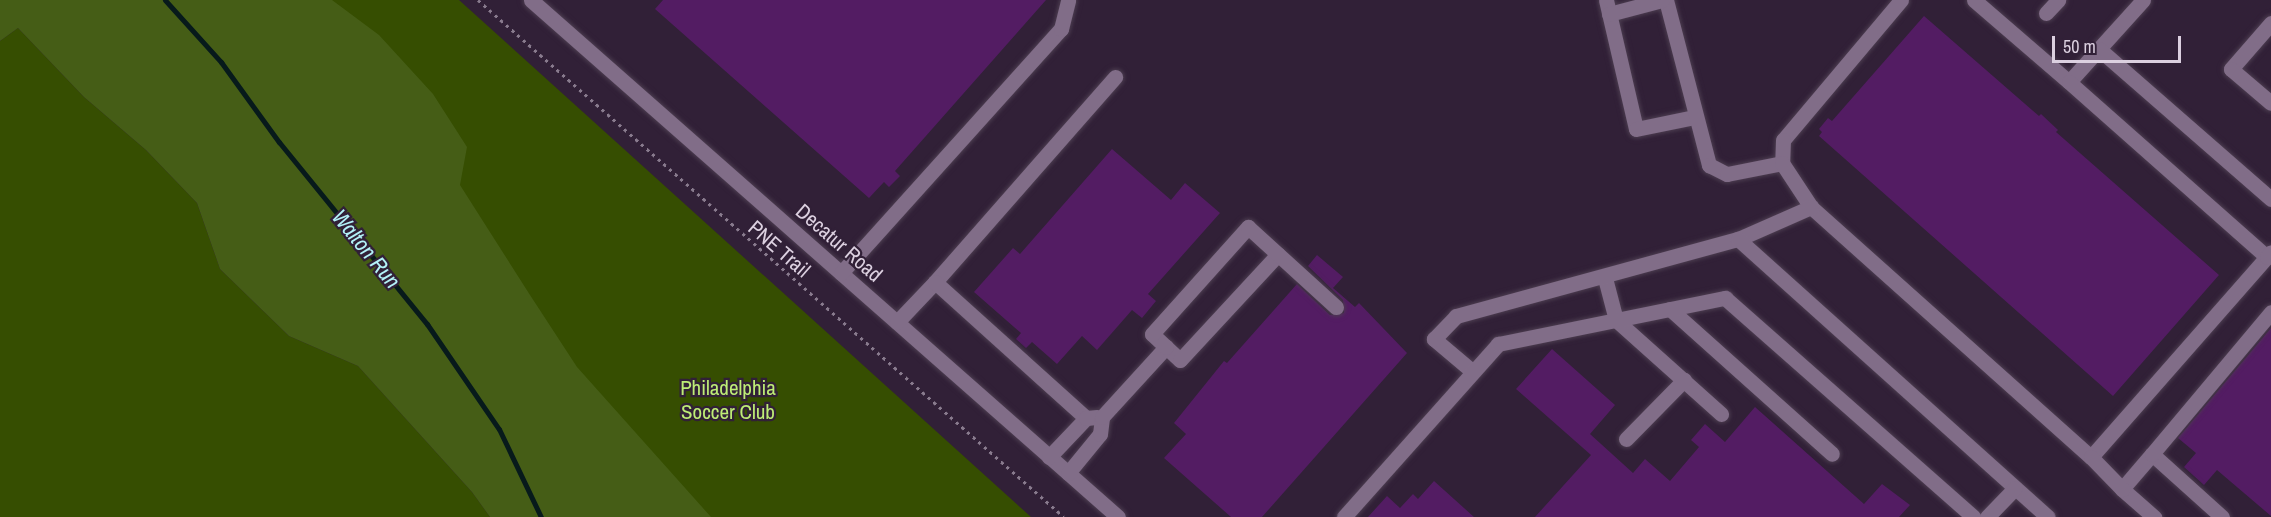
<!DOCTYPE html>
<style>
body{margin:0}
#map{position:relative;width:2271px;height:517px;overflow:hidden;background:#312037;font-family:"Archivo Narrow",sans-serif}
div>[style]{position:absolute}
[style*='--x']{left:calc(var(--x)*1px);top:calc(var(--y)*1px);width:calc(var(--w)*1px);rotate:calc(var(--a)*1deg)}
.green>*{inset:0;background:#364e01}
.forest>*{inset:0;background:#455d16}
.stream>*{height:5px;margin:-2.5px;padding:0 2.5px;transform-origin:2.5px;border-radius:2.5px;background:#071a1b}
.building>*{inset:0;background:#531c63}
.path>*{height:3px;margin-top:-1.5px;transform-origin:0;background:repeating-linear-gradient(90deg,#897b8e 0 3px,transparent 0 7.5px)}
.roads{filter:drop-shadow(0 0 2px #4c3d50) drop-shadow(0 0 2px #4c3d50)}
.minor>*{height:15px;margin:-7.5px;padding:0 7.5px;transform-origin:7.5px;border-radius:7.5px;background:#816d88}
span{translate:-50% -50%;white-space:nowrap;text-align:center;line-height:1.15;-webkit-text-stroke:4.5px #312037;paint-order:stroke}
.street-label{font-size:21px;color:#dcd0e0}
.park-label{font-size:21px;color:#beed76}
.water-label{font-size:22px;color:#b3f2f7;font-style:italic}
.scale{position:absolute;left:2052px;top:36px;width:129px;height:27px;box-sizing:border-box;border:3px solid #dcd0e0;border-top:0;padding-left:8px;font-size:18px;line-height:21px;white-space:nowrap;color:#dcd0e0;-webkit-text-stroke:4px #312037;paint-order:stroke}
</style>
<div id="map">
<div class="green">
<div style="clip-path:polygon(295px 0,459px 0,1031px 517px,678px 517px)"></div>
<div style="clip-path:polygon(18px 28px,84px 97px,146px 150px,197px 203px,220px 269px,289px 336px,358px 366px,472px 492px,490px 517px,0 517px,0 41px)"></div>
</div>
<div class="forest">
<div style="clip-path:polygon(0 0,332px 0,379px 35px,433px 94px,467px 147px,460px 185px,530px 295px,577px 367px,711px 517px,490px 517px,472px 492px,358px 366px,289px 336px,220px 269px,197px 203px,146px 150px,84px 97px,18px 28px,0 41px)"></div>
</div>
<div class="stream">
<div style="--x:165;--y:0;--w:84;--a:47.9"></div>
<div style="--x:221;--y:62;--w:99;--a:54.1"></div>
<div style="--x:279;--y:142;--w:235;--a:50.9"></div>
<div style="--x:427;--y:324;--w:127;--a:55.6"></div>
<div style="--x:499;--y:429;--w:98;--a:64.5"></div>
</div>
<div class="building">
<div style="clip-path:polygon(663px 0,1046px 0,895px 171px,900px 176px,889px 187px,884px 182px,869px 198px,655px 9px)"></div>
<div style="clip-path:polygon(1924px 16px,2039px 116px,2041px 114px,2058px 130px,2056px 132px,2219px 275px,2113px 396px,1819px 136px,1822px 132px,1819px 129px,1828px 118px,1832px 121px)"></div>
<div style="clip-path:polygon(1112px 149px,1171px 200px,1185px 183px,1220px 213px,1148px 294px,1156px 301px,1142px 318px,1132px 310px,1097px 350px,1082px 336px,1057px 364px,1032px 342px,1026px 348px,1016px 339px,1021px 333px,974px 292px,1013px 248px,1020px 254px)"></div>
<div style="clip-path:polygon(1317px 255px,1343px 277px,1333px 288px,1355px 307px,1359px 303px,1407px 353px,1262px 517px,1231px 517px,1164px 458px,1186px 434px,1174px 423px,1224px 361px,1227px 363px,1297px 284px,1330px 315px,1344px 313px,1343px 300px,1308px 266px)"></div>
<div style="clip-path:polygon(2271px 328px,2271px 516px,2217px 470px,2204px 485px,2184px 467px,2196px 453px,2178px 438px)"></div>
<div style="clip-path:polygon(1552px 349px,1615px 405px,1590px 434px,1633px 473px,1645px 459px,1670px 481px,1699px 447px,1691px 440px,1705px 424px,1725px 442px,1755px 407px,1864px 504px,1882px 484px,1910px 505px,1899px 517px,1535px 517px,1591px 455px,1516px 389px)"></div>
<div style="clip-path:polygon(1434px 481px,1474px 517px,1368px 517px,1387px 496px,1400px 508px,1413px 494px,1418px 499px)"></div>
</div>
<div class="path">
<div style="--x:478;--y:0;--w:781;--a:41.42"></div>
</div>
<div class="roads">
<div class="minor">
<div style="--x:531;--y:0;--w:782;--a:41.37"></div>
<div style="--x:1606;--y:0;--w:132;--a:76.9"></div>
<div style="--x:1636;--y:129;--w:59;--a:-11.7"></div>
<div style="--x:1666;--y:0;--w:171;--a:75.4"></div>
<div style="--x:1709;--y:165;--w:20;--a:27"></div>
<div style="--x:1727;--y:174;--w:56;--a:-11.3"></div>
<div style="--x:1901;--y:0;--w:183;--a:130.1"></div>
<div style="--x:1783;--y:140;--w:23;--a:92"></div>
<div style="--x:1782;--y:163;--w:53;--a:56.6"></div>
<div style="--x:1811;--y:207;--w:375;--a:41.8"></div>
<div style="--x:2091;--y:457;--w:266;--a:-48.7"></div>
<div style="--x:1974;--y:0;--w:125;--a:40.8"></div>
<div style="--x:2143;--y:0;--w:110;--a:132.1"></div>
<div style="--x:2069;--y:82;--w:264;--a:41.5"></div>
<div style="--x:2267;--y:257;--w:6;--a:-51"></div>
<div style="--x:2046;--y:13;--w:18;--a:-47"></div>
<div style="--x:1609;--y:14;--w:55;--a:-14.8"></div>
<div style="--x:2271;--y:23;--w:61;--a:131"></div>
<div style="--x:2231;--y:69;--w:52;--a:40.4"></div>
<div style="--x:2099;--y:49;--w:228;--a:41.1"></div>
<div style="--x:1738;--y:239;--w:80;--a:-23.7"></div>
<div style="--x:841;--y:273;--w:329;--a:-48"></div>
<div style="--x:1061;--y:29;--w:30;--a:-76"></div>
<div style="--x:1605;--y:278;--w:43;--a:75.3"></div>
<div style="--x:1616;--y:320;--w:141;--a:41.8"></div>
<div style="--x:935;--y:282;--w:273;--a:-48.7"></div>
<div style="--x:1670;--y:309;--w:217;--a:41.8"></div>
<div style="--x:897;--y:322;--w:55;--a:-46.5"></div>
<div style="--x:935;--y:282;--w:203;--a:42"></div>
<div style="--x:1166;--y:347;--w:19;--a:43"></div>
<div style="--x:1180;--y:360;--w:144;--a:-47.2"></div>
<div style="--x:1472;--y:371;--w:50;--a:-139.9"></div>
<div style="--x:1434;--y:339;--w:32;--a:-46"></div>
<div style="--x:1456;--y:316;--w:292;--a:-15.3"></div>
<div style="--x:1738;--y:239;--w:416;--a:41.9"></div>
<div style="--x:1626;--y:439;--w:83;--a:-45.5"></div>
<div style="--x:2152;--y:454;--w:46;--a:130.6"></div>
<div style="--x:2122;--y:489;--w:43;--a:41.2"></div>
<div style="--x:1049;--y:457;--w:54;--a:-46.5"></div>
<div style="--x:1086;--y:418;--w:11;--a:-5"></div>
<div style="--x:2091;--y:457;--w:45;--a:45.9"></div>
<div style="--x:1068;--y:473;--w:50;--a:-50.6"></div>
<div style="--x:1100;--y:434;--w:17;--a:-83"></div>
<div style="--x:1102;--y:417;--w:95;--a:-47.6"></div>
<div style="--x:1166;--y:347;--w:19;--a:-137"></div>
<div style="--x:1152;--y:334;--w:144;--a:-48.1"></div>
<div style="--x:1248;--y:227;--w:119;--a:42.3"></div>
<div style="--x:1344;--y:517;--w:232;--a:-48.3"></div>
<div style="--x:1498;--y:344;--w:232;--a:-11.5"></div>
<div style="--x:1725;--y:298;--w:331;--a:41.4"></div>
<div style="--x:1987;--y:517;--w:40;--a:-46"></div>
<div style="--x:2222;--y:517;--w:94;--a:-138"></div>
<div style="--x:2152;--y:454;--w:185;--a:-50"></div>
</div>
</div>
<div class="street-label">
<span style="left:839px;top:243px;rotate:41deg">Decatur Road</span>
<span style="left:779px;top:249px;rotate:41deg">PNE Trail</span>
</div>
<div class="park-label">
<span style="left:728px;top:400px">Philadelphia<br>Soccer Club</span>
</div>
<div class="water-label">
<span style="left:366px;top:249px;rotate:51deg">Walton Run</span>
</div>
<div class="scale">50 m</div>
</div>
